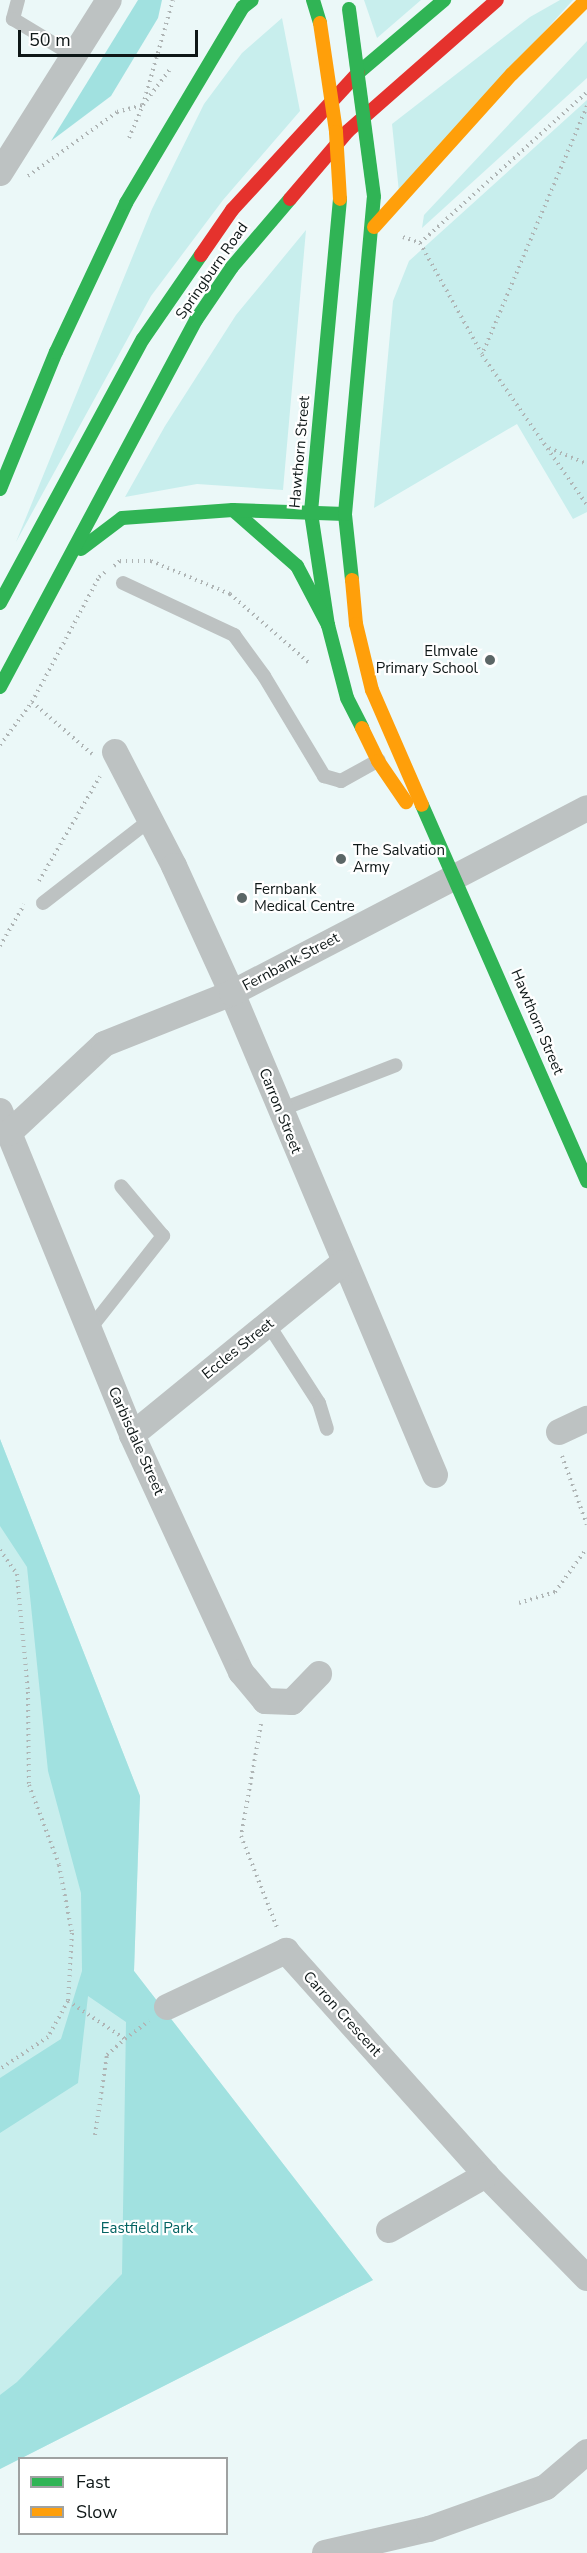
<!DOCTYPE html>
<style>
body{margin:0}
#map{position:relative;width:587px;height:2553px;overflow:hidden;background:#ebf8f8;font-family:"Nunito Sans",sans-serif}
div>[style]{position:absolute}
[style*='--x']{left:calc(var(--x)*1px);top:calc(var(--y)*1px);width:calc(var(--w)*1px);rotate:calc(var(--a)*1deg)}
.green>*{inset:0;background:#c8eeed}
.forest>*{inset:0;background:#a1e1e0}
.path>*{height:4px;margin-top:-2px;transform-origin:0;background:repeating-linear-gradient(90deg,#afb5b5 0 1.5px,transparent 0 6px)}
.lane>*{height:14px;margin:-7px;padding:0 7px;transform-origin:7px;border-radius:7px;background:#bdc2c2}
.street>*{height:26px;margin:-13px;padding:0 13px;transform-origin:13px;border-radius:13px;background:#bdc2c2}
.fast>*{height:14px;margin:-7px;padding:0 7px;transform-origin:7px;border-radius:7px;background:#30b455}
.slow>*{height:14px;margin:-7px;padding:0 7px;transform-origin:7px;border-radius:7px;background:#ff9f0a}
.jam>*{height:14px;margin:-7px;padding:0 7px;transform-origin:7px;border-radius:7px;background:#e5322d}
.fast-bridge>*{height:14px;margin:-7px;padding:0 7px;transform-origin:7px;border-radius:7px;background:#30b455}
.slow-bridge>*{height:14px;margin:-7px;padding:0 7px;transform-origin:7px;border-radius:7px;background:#ff9f0a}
.dots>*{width:16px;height:16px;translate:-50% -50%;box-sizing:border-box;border:3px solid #fff;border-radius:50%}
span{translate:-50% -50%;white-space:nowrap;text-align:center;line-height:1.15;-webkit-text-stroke:4.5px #fff;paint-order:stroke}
.street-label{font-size:15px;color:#0e1717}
.poi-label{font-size:15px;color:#0e1717}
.right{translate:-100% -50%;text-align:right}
.left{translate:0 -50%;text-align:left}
.park-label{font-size:15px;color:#036362}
.legend{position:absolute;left:18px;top:2457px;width:210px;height:78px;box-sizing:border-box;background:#fff;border:2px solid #9fa2a2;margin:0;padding:8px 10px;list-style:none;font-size:18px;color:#0e1717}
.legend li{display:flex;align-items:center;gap:12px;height:30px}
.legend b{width:30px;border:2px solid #9fa2a2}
.scale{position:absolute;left:18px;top:30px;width:180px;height:27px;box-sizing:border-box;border:3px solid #0e1717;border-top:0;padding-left:8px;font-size:18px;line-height:21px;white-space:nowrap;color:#0e1717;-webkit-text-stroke:4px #fff;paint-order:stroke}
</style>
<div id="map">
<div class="green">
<div style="clip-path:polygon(364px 0,421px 0,377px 38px)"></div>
<div style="clip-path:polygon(560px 0,573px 0,399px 192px,392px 124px,530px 17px)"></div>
<div style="clip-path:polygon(282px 18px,300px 111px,223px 200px,151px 296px,16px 542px,152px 209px,204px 104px,242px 53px)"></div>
<div style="clip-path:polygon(587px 41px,587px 78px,422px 228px,424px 215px)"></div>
<div style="clip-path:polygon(587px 100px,587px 512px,573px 519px,517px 424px,374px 508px,393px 301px,409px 261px)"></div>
<div style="clip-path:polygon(306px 230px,283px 490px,197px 484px,125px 497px,165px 426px,236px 315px)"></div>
<div style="clip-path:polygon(0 1439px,140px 1796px,134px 1971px,373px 2280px,0 2469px)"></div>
</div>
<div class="forest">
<div style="clip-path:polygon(138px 0,162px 0,158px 18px,111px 96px,51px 141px)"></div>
<div style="clip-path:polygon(0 1439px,140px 1796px,134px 1971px,373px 2280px,0 2469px,0 2395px,17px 2382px,122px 2274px,126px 2022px,88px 1996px,78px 2083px,0 2133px,0 2078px,61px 2039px,82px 1971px,81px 1893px,48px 1771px,27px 1567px,0 1526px)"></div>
</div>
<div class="path">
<div style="--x:587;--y:106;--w:270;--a:112.9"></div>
<div style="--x:482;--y:355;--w:183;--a:55"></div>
<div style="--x:129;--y:138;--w:36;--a:-67"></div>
<div style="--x:143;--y:105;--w:46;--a:-52.9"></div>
<div style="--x:28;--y:176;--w:110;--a:-35.7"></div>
<div style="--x:117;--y:112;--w:27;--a:-15"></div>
<div style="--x:143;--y:105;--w:109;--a:-74.1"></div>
<div style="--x:403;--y:237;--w:18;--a:19"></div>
<div style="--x:420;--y:243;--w:225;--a:-42.1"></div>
<div style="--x:420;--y:243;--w:127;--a:60.8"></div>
<div style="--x:549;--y:448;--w:41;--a:22.8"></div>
<div style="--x:114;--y:566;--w:8;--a:-40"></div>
<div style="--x:120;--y:561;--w:31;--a:0"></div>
<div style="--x:151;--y:561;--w:86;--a:22.7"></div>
<div style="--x:230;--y:594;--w:105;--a:41.1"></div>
<div style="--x:0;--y:745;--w:54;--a:-53.3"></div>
<div style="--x:92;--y:754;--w:79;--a:-139.1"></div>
<div style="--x:32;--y:702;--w:142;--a:-61.8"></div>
<div style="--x:99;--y:577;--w:11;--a:-38"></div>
<div style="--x:39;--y:881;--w:121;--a:-59.8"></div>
<div style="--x:0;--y:946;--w:48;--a:-59.7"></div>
<div style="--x:562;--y:1456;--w:73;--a:70.1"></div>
<div style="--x:0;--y:1550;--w:29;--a:55"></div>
<div style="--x:17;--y:1574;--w:119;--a:84.7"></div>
<div style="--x:28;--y:1692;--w:93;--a:89.4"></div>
<div style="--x:29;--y:1785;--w:85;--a:69.4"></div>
<div style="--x:59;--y:1865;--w:69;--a:79.2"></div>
<div style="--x:72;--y:1933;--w:68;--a:93.4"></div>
<div style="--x:68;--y:2001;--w:41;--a:119.1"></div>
<div style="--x:48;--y:2037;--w:58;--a:146.3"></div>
<div style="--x:519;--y:1603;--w:38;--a:-17"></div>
<div style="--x:555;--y:1592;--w:54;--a:-54"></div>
<div style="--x:261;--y:1724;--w:114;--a:100.1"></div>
<div style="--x:241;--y:1836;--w:101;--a:68.5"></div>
<div style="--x:68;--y:2001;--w:69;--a:33.7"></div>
<div style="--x:125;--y:2039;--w:30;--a:-37"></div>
<div style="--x:95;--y:2135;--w:81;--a:-81.5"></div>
<div style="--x:107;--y:2055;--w:24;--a:-42"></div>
</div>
<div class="lane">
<div style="--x:18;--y:0;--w:20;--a:105"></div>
<div style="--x:13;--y:19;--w:71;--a:31.2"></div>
<div style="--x:123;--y:583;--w:123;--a:25.1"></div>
<div style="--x:234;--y:635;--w:51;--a:53.8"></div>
<div style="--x:264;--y:676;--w:117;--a:59"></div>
<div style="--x:324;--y:776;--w:18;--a:16"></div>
<div style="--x:341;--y:781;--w:43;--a:-28.9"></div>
<div style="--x:43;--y:903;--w:135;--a:-37.8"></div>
<div style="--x:280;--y:1110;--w:124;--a:-21.2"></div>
<div style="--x:268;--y:1324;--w:94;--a:57.2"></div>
<div style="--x:319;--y:1403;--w:27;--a:73"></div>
<div style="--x:89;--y:1330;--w:120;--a:-51.8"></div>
<div style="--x:163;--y:1236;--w:65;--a:-130"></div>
</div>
<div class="street">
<div style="--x:0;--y:173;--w:204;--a:-57.8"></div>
<div style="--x:115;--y:752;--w:128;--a:62.6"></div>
<div style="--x:174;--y:866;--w:140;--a:65.5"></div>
<div style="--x:232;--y:993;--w:523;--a:67.16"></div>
<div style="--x:0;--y:1111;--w:350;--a:67.8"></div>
<div style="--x:132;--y:1435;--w:261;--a:65.3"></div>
<div style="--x:241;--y:1672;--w:38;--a:50"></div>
<div style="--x:265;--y:1701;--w:27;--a:2"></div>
<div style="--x:292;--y:1702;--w:39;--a:-46"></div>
<div style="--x:9;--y:1133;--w:130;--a:-43.1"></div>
<div style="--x:104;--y:1044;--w:138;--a:-21.7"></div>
<div style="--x:232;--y:993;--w:400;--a:-27.5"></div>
<div style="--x:559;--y:1432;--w:31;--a:-25"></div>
<div style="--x:132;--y:1435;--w:272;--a:-39.2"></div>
<div style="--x:167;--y:2007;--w:132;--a:-25.2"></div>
<div style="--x:286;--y:1951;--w:300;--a:48.2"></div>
<div style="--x:486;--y:2175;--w:144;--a:45.6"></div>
<div style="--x:389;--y:2230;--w:112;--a:-29.6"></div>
<div style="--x:325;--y:2553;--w:107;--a:-13"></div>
<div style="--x:429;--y:2529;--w:124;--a:-19.7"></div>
<div style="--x:546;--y:2487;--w:54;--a:-40.5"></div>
</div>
<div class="fast">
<div style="--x:313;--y:0;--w:24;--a:73"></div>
<div style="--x:358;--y:73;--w:113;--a:-40.3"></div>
<div style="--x:340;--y:199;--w:315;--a:95.3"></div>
<div style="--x:311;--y:513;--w:113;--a:81.4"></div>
<div style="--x:328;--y:625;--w:75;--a:75.4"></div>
<div style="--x:347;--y:698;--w:34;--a:63"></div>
<div style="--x:0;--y:489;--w:148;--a:-67.8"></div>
<div style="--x:56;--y:352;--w:165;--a:-64.8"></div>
<div style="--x:126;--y:203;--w:228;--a:-59.2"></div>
<div style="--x:243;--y:7;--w:11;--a:-38"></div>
<div style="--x:233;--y:510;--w:85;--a:41.2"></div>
<div style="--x:297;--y:566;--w:67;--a:62.3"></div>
<div style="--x:81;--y:549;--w:51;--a:-37.1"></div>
<div style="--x:122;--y:518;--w:111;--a:-4.1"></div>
<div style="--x:233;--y:510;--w:112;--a:2"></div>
<div style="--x:352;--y:580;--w:66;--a:-96.1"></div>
<div style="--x:345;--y:514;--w:317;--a:-84.8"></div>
<div style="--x:0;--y:603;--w:300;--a:-61.6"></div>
<div style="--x:143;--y:339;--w:102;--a:-55.4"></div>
<div style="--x:0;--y:687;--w:416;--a:-61.9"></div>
<div style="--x:196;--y:320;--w:64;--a:-55.8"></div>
<div style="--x:232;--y:267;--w:89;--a:-49.5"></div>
<div style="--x:422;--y:805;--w:411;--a:66.3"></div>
</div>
<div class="slow">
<div style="--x:374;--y:227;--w:206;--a:-48"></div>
<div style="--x:512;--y:74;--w:105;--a:-45"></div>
<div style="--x:352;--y:580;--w:44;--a:84.8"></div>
<div style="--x:356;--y:624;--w:68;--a:76.4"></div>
<div style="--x:372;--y:690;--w:125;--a:66.5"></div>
<div style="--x:362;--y:728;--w:37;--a:64"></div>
<div style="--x:378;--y:761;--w:50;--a:55.7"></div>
</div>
<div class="jam">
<div style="--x:290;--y:199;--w:89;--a:-49.5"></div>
<div style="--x:348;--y:131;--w:198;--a:-41.3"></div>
<div style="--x:201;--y:255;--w:55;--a:-55.4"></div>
<div style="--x:232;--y:210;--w:186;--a:-47.4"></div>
</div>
<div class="fast-bridge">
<div style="--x:349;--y:9;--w:189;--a:82.4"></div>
</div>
<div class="slow-bridge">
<div style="--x:320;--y:23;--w:110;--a:81.6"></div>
<div style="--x:336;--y:132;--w:67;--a:86.6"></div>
</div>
<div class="dots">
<div style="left:490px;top:660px;background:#5b6666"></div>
<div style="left:341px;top:859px;background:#5b6666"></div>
<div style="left:242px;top:898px;background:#5b6666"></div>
</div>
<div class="street-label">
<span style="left:212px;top:271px;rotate:-55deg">Springburn Road</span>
<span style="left:300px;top:452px;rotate:-85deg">Hawthorn Street</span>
<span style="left:291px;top:962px;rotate:-28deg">Fernbank Street</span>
<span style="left:537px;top:1022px;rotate:67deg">Hawthorn Street</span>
<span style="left:280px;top:1111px;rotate:68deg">Carron Street</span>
<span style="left:238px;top:1349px;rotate:-39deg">Eccles Street</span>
<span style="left:136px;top:1441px;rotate:66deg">Carbisdale Street</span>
<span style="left:342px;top:2014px;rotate:48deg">Carron Crescent</span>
</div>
<div class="poi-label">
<span class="right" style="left:478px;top:660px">Elmvale<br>Primary School</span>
<span class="left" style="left:353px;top:859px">The Salvation<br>Army</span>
<span class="left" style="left:254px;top:898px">Fernbank<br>Medical Centre</span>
</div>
<div class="park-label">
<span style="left:147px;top:2229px">Eastfield Park</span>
</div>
<ul class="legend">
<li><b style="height:8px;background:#30b455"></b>Fast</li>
<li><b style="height:8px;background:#ff9f0a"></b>Slow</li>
</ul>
<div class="scale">50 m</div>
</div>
